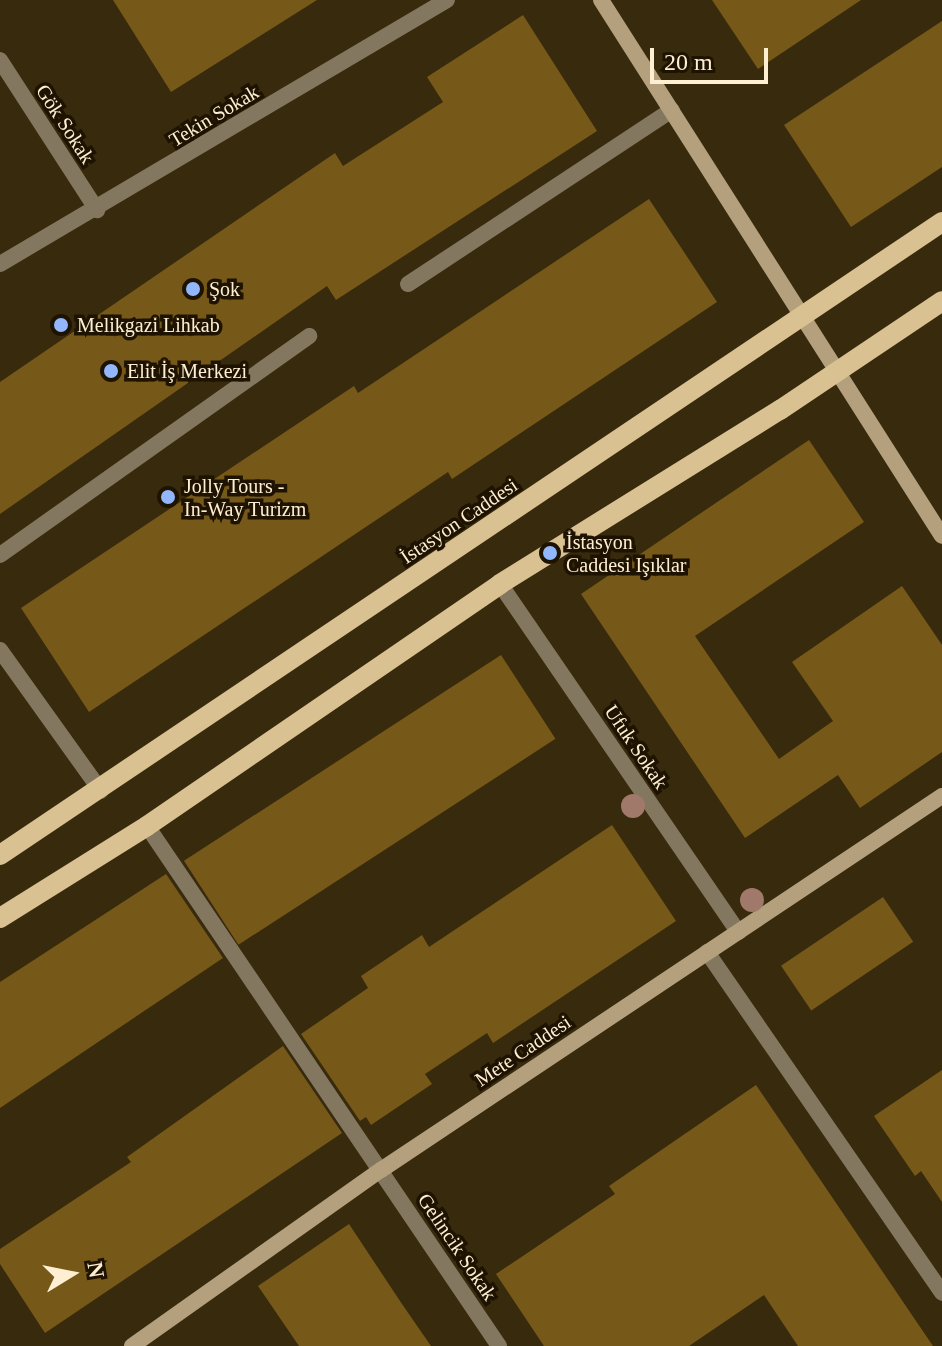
<!DOCTYPE html>
<meta charset="utf-8">
<style>
body{margin:0}
#map{position:relative;width:942px;height:1346px;overflow:hidden;background:#382a0d;font-family:Georgia,serif}
div>[style]{position:absolute}
[style*='--x']{left:calc(var(--x)*1px);top:calc(var(--y)*1px);width:calc(var(--w)*1px);rotate:calc(var(--a)*1deg)}
.building>*{inset:0;background:#765818;transform-origin:0 0}
.lane>*{height:16px;margin:-8px;padding:0 8px;transform-origin:8px;border-radius:8px;background:#837760}
.street>*{height:16px;margin:-8px;padding:0 8px;transform-origin:8px;border-radius:8px;background:#837760}
.secondary>*{height:16px;margin:-8px;padding:0 8px;transform-origin:8px;border-radius:8px;background:#b4a07c}
.primary>*{height:20px;margin:-10px;padding:0 10px;transform-origin:10px;border-radius:10px;background:#dac192}
.trees>*{width:24px;height:24px;margin:-12px;border-radius:50%;background:#a0796a}
.dots>*{width:22px;height:22px;translate:-50% -50%;box-sizing:border-box;border:4px solid #1e1300;border-radius:50%}
span{translate:-50% -50%;white-space:nowrap;text-align:center;line-height:1.15;-webkit-text-stroke:7px #1e1300;paint-order:stroke}
.street-label{font-size:20px;color:#feefd3}
.poi-label{font-size:20px;color:#feefd3}
.left{translate:0 -50%;text-align:left}
.north{position:absolute;left:32px;top:1234px;width:80px;height:80px;-webkit-text-stroke:6px #1e1300;paint-order:stroke;rotate:80deg;font-size:22px;font-weight:700;line-height:32px;text-align:center;color:#feefd3}
.north::after{content:'';display:block;margin:auto;width:28px;height:36px;background:#feefd3;clip-path:polygon(50% 0,100% 100%,50% 72%,0 100%)}
.scale{position:absolute;left:650px;top:48px;width:118px;height:36px;box-sizing:border-box;border:4px solid #feefd3;border-top:0;padding-left:10px;font-size:24px;line-height:28px;white-space:nowrap;color:#feefd3;-webkit-text-stroke:6px #1e1300;paint-order:stroke}
</style>
<div id="map">
<div class="building">
<div style="clip-path:polygon(113px 0,317px 0,171px 92px)"></div>
<div style="clip-path:polygon(712px 0,861px 0,758px 69px)"></div>
<div style="clip-path:polygon(523px 15px,597px 131px,336px 300px,327px 286px,0 514px,0 382px,335px 153px,343px 166px,443px 102px,427px 77px)"></div>
<div style="clip-path:polygon(942px 21px,942px 167px,851px 227px,784px 125px)"></div>
<div style="clip-path:polygon(649px 199px,717px 302px,452px 479px,448px 472px,89px 712px,21px 608px,354px 386px,358px 393px)"></div>
<div style="clip-path:polygon(809px 440px,864px 522px,695px 636px,779px 759px,833px 721px,792px 662px,902px 586px,942px 645px,942px 752px,860px 808px,838px 775px,745px 838px,581px 594px)"></div>
<div style="left:501px;top:655px;width:100px;height:378px;rotate:57deg"></div>
<div style="clip-path:polygon(612px 825px,676px 921px,493px 1043px,487px 1033px,425px 1074px,432px 1084px,371px 1125px,366px 1117px,360px 1121px,301px 1034px,368px 988px,361px 976px,422px 935px,429px 947px)"></div>
<div style="clip-path:polygon(166px 874px,223px 958px,0 1108px,0 982px)"></div>
<div style="left:883px;top:897px;width:54px;height:123px;rotate:56deg"></div>
<div style="clip-path:polygon(283px 1046px,342px 1133px,45px 1333px,0 1264px,0 1249px,131px 1162px,127px 1157px)"></div>
<div style="clip-path:polygon(942px 1070px,942px 1202px,921px 1171px,915px 1176px,874px 1116px)"></div>
<div style="clip-path:polygon(756px 1085px,933px 1346px,798px 1346px,764px 1295px,689px 1346px,544px 1346px,496px 1274px,615px 1194px,609px 1186px)"></div>
<div style="clip-path:polygon(349px 1224px,402px 1304px,431px 1346px,299px 1346px,258px 1286px)"></div>
</div>
<div class="lane">
<div style="--x:408;--y:284;--w:316;--a:-33.4"></div>
<div style="--x:0;--y:555;--w:379;--a:-35.3"></div>
</div>
<div class="street">
<div style="--x:0;--y:60;--w:179;--a:57.1"></div>
<div style="--x:0;--y:264;--w:519;--a:-30.57"></div>
<div style="--x:500;--y:584;--w:422;--a:55.6"></div>
<div style="--x:0;--y:650;--w:173;--a:54.4"></div>
<div style="--x:147;--y:826;--w:628;--a:55.91"></div>
<div style="--x:707;--y:952;--w:414;--a:55.4"></div>
</div>
<div class="secondary">
<div style="--x:601;--y:0;--w:635;--a:57.54"></div>
<div style="--x:132;--y:1346;--w:305;--a:-35.3"></div>
<div style="--x:381;--y:1170;--w:674;--a:-33.69"></div>
</div>
<div class="primary">
<div style="--x:0;--y:855;--w:1135;--a:-33.9"></div>
<div style="--x:0;--y:918;--w:173;--a:-32"></div>
<div style="--x:147;--y:826;--w:428;--a:-34.4"></div>
<div style="--x:500;--y:584;--w:330;--a:-31.9"></div>
<div style="--x:780;--y:410;--w:195;--a:-33.9"></div>
</div>
<div class="trees">
<div style="left:633px;top:806px"></div>
<div style="left:752px;top:900px"></div>
</div>
<div class="dots">
<div style="left:193px;top:289px;background:#92b7fd"></div>
<div style="left:61px;top:325px;background:#92b7fd"></div>
<div style="left:111px;top:371px;background:#92b7fd"></div>
<div style="left:168px;top:497px;background:#92b7fd"></div>
<div style="left:550px;top:553px;background:#92b7fd"></div>
</div>
<div class="street-label">
<span style="left:214px;top:116px;rotate:-31deg">Tekin Sokak</span>
<span style="left:65px;top:124px;rotate:57deg">Gök Sokak</span>
<span style="left:459px;top:521px;rotate:-34deg">İstasyon Caddesi</span>
<span style="left:636px;top:747px;rotate:56deg">Ufuk Sokak</span>
<span style="left:523px;top:1051px;rotate:-34deg">Mete Caddesi</span>
<span style="left:457px;top:1247px;rotate:56deg">Gelincik Sokak</span>
</div>
<div class="poi-label">
<span class="left" style="left:209px;top:289px">Şok</span>
<span class="left" style="left:77px;top:325px">Melikgazi Lihkab</span>
<span class="left" style="left:127px;top:371px">Elit İş Merkezi</span>
<span class="left" style="left:184px;top:498px">Jolly Tours -<br>In-Way Turizm</span>
<span class="left" style="left:566px;top:554px">İstasyon<br>Caddesi Işıklar</span>
</div>
<div class="north">N</div>
<div class="scale">20 m</div>
</div>
